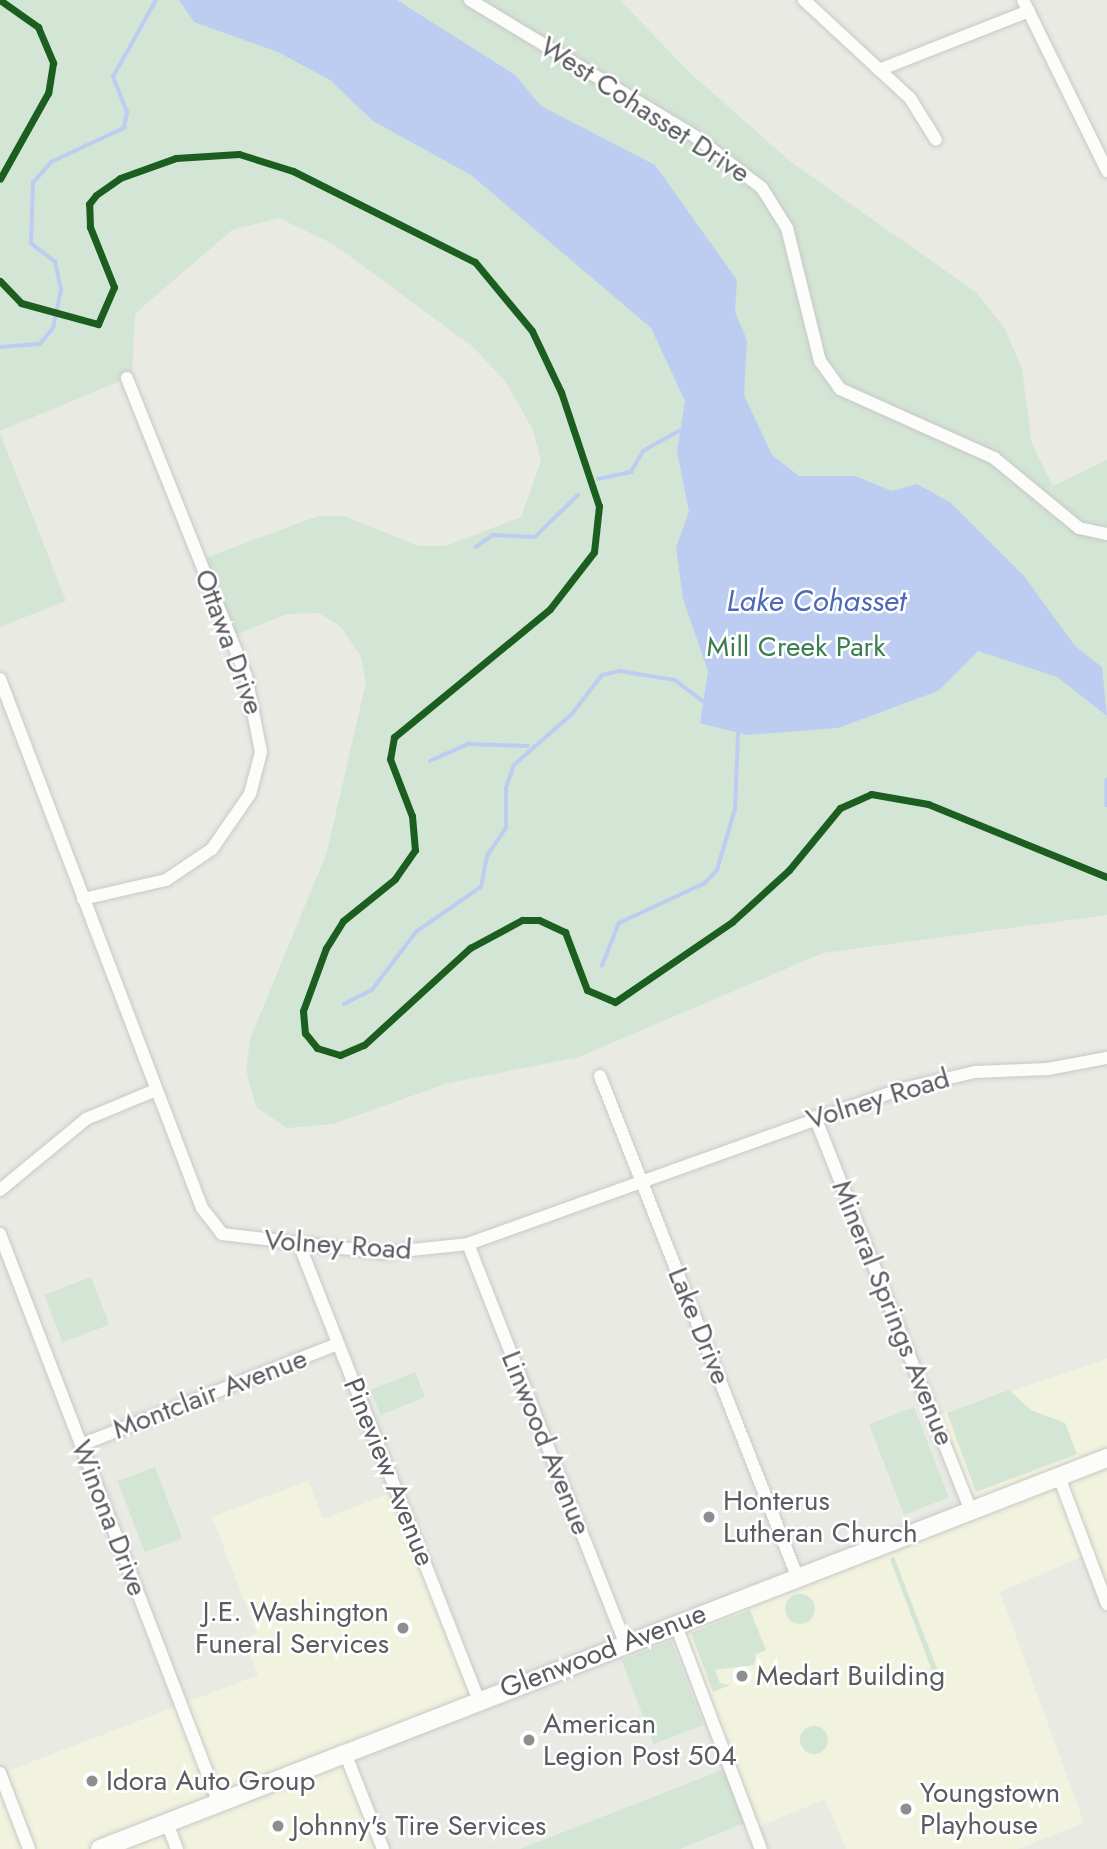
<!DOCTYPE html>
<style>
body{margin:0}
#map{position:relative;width:1107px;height:1849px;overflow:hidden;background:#e9eae4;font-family:Jost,sans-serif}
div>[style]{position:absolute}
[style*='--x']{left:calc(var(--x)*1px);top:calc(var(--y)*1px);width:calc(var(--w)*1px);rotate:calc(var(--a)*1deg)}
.commercial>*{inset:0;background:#f2f3de}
.green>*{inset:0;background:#d3e5d5;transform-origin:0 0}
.round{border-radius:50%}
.water>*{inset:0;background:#bccdf1}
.stream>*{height:3.5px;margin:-1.75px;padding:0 1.75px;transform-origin:1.75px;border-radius:1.75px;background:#bccdf1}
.roads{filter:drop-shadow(0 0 2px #c8c8c7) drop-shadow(0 0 2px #c8c8c7)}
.street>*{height:12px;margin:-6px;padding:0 6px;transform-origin:6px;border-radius:6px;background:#fcfcfb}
.secondary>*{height:18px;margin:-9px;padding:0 9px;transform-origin:9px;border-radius:9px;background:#fcfcfb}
.cycleway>*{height:7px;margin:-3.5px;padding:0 3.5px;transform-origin:3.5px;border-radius:3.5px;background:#1b5e20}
.dots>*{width:19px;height:19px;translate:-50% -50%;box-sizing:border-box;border:4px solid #fff;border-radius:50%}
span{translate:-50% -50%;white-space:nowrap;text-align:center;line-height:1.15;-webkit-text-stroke:5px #fff;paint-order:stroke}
.street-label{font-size:28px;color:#5a5c61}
.park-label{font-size:28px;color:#3c7e4f}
.poi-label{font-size:28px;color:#5a5c61}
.left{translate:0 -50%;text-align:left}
.right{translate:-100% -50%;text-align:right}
.water-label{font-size:30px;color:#4d68b6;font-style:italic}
</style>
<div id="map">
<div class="commercial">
<div style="clip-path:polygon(1107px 1359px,1107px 1604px,1088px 1554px,1000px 1592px,1084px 1823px,1018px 1849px,846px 1849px,825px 1799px,753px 1829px,675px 1623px,970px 1508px,939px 1415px)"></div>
<div style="clip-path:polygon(308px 1481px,323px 1519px,396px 1491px,479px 1700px,346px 1753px,383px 1849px,0 1849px,0 1774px,258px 1675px,244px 1639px,257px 1633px,212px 1517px)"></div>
</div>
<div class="green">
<div style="clip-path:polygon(0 0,620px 0,688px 71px,791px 162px,977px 293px,1005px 329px,1022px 369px,1032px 444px,1053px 486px,1107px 460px,1107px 915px,823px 953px,579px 1057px,448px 1083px,333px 1124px,287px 1128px,256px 1107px,246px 1070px,250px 1039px,327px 852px,366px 682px,360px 655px,341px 627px,319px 613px,287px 614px,230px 637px,200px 560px,318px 516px,344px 516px,418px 546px,446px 546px,521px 517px,541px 461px,533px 430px,505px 381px,472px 346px,333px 244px,279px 218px,232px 230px,145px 305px,135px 315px,132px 376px,0 431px)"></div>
<div style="clip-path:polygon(0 433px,66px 601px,0 627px)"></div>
<div style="left:91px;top:1277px;width:51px;height:50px;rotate:69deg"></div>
<div style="left:415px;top:1372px;width:27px;height:48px;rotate:68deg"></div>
<div style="clip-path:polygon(1009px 1390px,1031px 1410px,1065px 1423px,1077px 1454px,976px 1492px,947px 1413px)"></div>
<div style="left:914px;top:1407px;width:97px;height:48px;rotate:69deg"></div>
<div style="left:155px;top:1467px;width:76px;height:40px;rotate:69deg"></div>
<div style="clip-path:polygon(894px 1557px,938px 1671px,935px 1679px,890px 1559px)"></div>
<div class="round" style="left:785px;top:1594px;width:30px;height:30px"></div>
<div style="clip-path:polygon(750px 1610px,766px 1650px,756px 1654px,754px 1665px,715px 1670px,720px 1683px,730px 1685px,713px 1692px,691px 1633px)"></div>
<div style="left:671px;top:1641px;width:90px;height:53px;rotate:69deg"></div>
<div class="round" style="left:800px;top:1726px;width:28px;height:28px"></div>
<div style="clip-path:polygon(730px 1767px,750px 1821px,680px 1849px,520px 1849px)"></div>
</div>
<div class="water">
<div style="clip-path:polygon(179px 0,397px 0,515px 75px,541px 106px,655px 165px,737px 280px,735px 312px,747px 340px,744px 395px,772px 455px,799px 476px,855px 476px,892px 491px,917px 484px,951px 503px,1024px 576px,1075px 646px,1102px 667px,1107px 716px,1057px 677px,978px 651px,938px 691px,838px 728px,747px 735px,700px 723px,708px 671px,683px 599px,676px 547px,689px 512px,677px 451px,685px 401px,651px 328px,471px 175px,373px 121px,330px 80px,278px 52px,194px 22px)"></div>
</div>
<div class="stream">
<div style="--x:0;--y:347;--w:40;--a:-4.3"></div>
<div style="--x:40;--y:344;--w:21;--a:-51"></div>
<div style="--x:53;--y:328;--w:39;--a:-78"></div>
<div style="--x:61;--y:290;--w:29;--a:-102"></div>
<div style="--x:55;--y:262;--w:30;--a:-143"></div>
<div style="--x:31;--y:244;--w:61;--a:-88.1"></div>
<div style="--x:33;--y:183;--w:28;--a:-49"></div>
<div style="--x:51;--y:162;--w:81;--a:-25"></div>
<div style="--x:124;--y:128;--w:16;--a:-79"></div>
<div style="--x:127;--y:112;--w:38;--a:-112"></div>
<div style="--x:113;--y:77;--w:88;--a:-60.8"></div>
<div style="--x:598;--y:479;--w:34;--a:-12"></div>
<div style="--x:631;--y:472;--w:24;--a:-60"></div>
<div style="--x:643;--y:451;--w:41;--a:-29.1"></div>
<div style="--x:476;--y:547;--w:21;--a:-35"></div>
<div style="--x:493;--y:535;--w:42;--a:2.7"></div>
<div style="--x:535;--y:537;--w:60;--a:-44.3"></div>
<div style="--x:430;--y:761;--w:42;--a:-24.1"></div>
<div style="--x:468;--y:744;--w:60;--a:1.9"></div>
<div style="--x:1107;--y:780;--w:25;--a:90"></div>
<div style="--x:602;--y:966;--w:46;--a:-68.4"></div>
<div style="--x:619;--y:923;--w:95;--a:-24.9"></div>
<div style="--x:705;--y:883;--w:18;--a:-47"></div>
<div style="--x:717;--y:870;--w:64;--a:-73.6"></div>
<div style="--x:735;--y:809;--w:75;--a:-87.7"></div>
<div style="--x:344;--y:1004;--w:31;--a:-27"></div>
<div style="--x:372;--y:990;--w:73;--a:-52.8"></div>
<div style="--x:416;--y:932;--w:79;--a:-34.7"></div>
<div style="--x:481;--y:887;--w:32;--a:-79"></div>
<div style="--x:487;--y:856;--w:34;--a:-56"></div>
<div style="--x:506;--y:828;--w:40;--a:-90"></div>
<div style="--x:506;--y:788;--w:24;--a:-71"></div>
<div style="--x:514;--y:765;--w:77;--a:-41.3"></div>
<div style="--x:572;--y:714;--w:49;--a:-52.4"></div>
<div style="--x:602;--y:675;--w:18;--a:-13"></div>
<div style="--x:620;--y:671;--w:56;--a:9.3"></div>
<div style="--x:675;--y:680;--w:39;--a:37"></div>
</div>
<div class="roads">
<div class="street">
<div style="--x:470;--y:0;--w:264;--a:31.2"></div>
<div style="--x:696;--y:137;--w:83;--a:37.7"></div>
<div style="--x:762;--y:188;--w:47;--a:58"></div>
<div style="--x:787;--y:228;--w:137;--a:76.1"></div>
<div style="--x:820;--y:361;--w:34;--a:54"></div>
<div style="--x:840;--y:389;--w:169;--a:24.1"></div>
<div style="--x:994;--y:458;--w:110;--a:39.5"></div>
<div style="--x:1079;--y:528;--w:29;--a:12"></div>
<div style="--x:804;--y:0;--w:144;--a:42.8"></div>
<div style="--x:910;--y:98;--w:49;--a:58.2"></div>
<div style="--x:1023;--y:0;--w:191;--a:63.8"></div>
<div style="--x:879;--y:70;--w:161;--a:-21.5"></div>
<div style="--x:0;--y:679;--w:566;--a:69.1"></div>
<div style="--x:202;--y:1208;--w:33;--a:52"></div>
<div style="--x:222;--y:1234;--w:162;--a:6.7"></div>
<div style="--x:383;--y:1253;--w:85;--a:-6"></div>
<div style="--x:468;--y:1244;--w:461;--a:-19.7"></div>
<div style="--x:902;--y:1089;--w:75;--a:-13.1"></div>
<div style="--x:975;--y:1072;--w:73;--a:-2.4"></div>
<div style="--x:1048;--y:1069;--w:60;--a:-10.6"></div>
<div style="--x:83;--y:899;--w:85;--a:-12.9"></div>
<div style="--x:166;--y:880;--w:55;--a:-34"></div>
<div style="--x:212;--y:849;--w:67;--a:-55.4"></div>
<div style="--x:250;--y:794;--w:43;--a:-75.3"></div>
<div style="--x:261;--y:752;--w:77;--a:-101.2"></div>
<div style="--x:246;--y:676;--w:321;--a:-111.8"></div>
<div style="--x:600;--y:1076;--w:537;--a:68.5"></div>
<div style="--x:815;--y:1117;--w:422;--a:68.4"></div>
<div style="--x:0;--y:1190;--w:112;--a:-39.5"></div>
<div style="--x:86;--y:1119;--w:76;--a:-22.5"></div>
<div style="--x:0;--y:1234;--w:607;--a:68.97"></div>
<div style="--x:299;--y:1244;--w:490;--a:68.5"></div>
<div style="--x:468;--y:1244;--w:428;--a:68.5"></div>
<div style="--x:81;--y:1445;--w:276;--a:-21.5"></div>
<div style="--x:1059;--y:1477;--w:136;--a:69.3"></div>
<div style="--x:675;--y:1623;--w:242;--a:69.2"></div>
<div style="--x:345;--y:1753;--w:103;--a:68.4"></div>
<div style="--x:0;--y:1773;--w:81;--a:69.1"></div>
<div style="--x:167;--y:1823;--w:28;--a:69"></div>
</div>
<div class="secondary">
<div style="--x:100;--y:1849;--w:1080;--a:-21.22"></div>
</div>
</div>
<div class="cycleway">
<div style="--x:0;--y:0;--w:47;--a:35.4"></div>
<div style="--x:38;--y:27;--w:39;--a:67"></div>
<div style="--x:53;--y:63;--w:30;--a:99"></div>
<div style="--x:48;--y:93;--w:98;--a:119.2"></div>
<div style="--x:0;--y:281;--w:30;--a:46"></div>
<div style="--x:21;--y:303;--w:80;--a:15.3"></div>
<div style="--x:98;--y:324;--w:40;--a:-66.6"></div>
<div style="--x:114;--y:287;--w:65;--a:-111.8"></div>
<div style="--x:90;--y:227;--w:23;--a:-92"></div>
<div style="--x:89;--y:204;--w:11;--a:-52"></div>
<div style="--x:96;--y:195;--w:29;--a:-35"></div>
<div style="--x:120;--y:178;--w:59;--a:-19.7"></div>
<div style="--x:176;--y:158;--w:63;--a:-3.6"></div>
<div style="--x:239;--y:154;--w:57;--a:17.5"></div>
<div style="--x:293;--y:171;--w:203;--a:26.6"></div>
<div style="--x:475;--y:262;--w:89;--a:50.4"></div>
<div style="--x:532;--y:331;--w:68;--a:64.6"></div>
<div style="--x:561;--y:392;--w:120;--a:71.6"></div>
<div style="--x:599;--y:506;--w:46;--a:96.2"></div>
<div style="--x:594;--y:552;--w:72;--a:127.7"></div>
<div style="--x:550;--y:609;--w:202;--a:140.6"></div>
<div style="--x:394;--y:737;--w:22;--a:100"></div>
<div style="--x:390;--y:759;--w:61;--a:68.9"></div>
<div style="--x:412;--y:816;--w:34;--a:85"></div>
<div style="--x:415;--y:850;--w:35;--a:125"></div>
<div style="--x:395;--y:879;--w:67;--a:141.1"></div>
<div style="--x:343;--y:921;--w:32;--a:122"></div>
<div style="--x:326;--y:948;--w:67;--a:110.1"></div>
<div style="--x:303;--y:1011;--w:22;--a:85"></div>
<div style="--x:305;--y:1033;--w:19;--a:51"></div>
<div style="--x:317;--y:1048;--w:24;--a:17"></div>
<div style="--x:340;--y:1055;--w:26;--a:-23"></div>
<div style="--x:364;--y:1045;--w:144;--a:-42.5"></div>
<div style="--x:470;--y:948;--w:59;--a:-28.3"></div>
<div style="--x:522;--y:920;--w:17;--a:0"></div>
<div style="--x:539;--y:920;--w:29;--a:25"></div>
<div style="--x:565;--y:932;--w:62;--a:69.2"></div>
<div style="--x:587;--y:990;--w:30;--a:23"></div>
<div style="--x:615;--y:1002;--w:142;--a:-34.4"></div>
<div style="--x:732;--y:922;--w:77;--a:-42.4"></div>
<div style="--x:789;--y:870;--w:80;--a:-50.6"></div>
<div style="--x:840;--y:808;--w:34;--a:-24"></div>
<div style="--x:871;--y:794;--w:58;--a:10"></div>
<div style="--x:928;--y:804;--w:193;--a:22.2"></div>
</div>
<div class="dots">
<div style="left:709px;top:1517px;background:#8c8e8f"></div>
<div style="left:403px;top:1628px;background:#8c8e8f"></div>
<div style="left:742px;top:1676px;background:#8c8e8f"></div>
<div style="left:529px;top:1740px;background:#8c8e8f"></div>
<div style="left:92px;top:1781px;background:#8c8e8f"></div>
<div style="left:906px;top:1809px;background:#8c8e8f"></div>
<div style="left:278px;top:1826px;background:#8c8e8f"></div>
</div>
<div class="street-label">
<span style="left:645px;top:110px;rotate:33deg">West Cohasset Drive</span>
<span style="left:229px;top:642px;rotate:70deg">Ottawa Drive</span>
<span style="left:878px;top:1099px;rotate:-17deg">Volney Road</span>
<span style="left:338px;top:1245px;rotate:4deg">Volney Road</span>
<span style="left:893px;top:1313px;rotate:68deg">Mineral Springs Avenue</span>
<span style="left:699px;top:1326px;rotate:68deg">Lake Drive</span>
<span style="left:210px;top:1394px;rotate:-21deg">Montclair Avenue</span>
<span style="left:546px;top:1443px;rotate:68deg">Linwood Avenue</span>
<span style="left:389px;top:1472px;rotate:68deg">Pineview Avenue</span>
<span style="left:109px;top:1518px;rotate:69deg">Winona Drive</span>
<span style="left:603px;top:1651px;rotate:-21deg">Glenwood Avenue</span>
</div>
<div class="park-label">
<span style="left:796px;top:647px">Mill Creek Park</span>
</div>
<div class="poi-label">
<span class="left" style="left:723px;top:1517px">Honterus<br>Lutheran Church</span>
<span class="right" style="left:389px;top:1628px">J.E. Washington<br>Funeral Services</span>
<span class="left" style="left:756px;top:1676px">Medart Building</span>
<span class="left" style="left:543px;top:1740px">American<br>Legion Post 504</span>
<span class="left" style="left:106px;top:1781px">Idora Auto Group</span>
<span class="left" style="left:920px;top:1809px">Youngstown<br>Playhouse</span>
<span class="left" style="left:292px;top:1826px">Johnny's Tire Services</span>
</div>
<div class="water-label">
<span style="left:816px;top:601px">Lake Cohasset</span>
</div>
</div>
